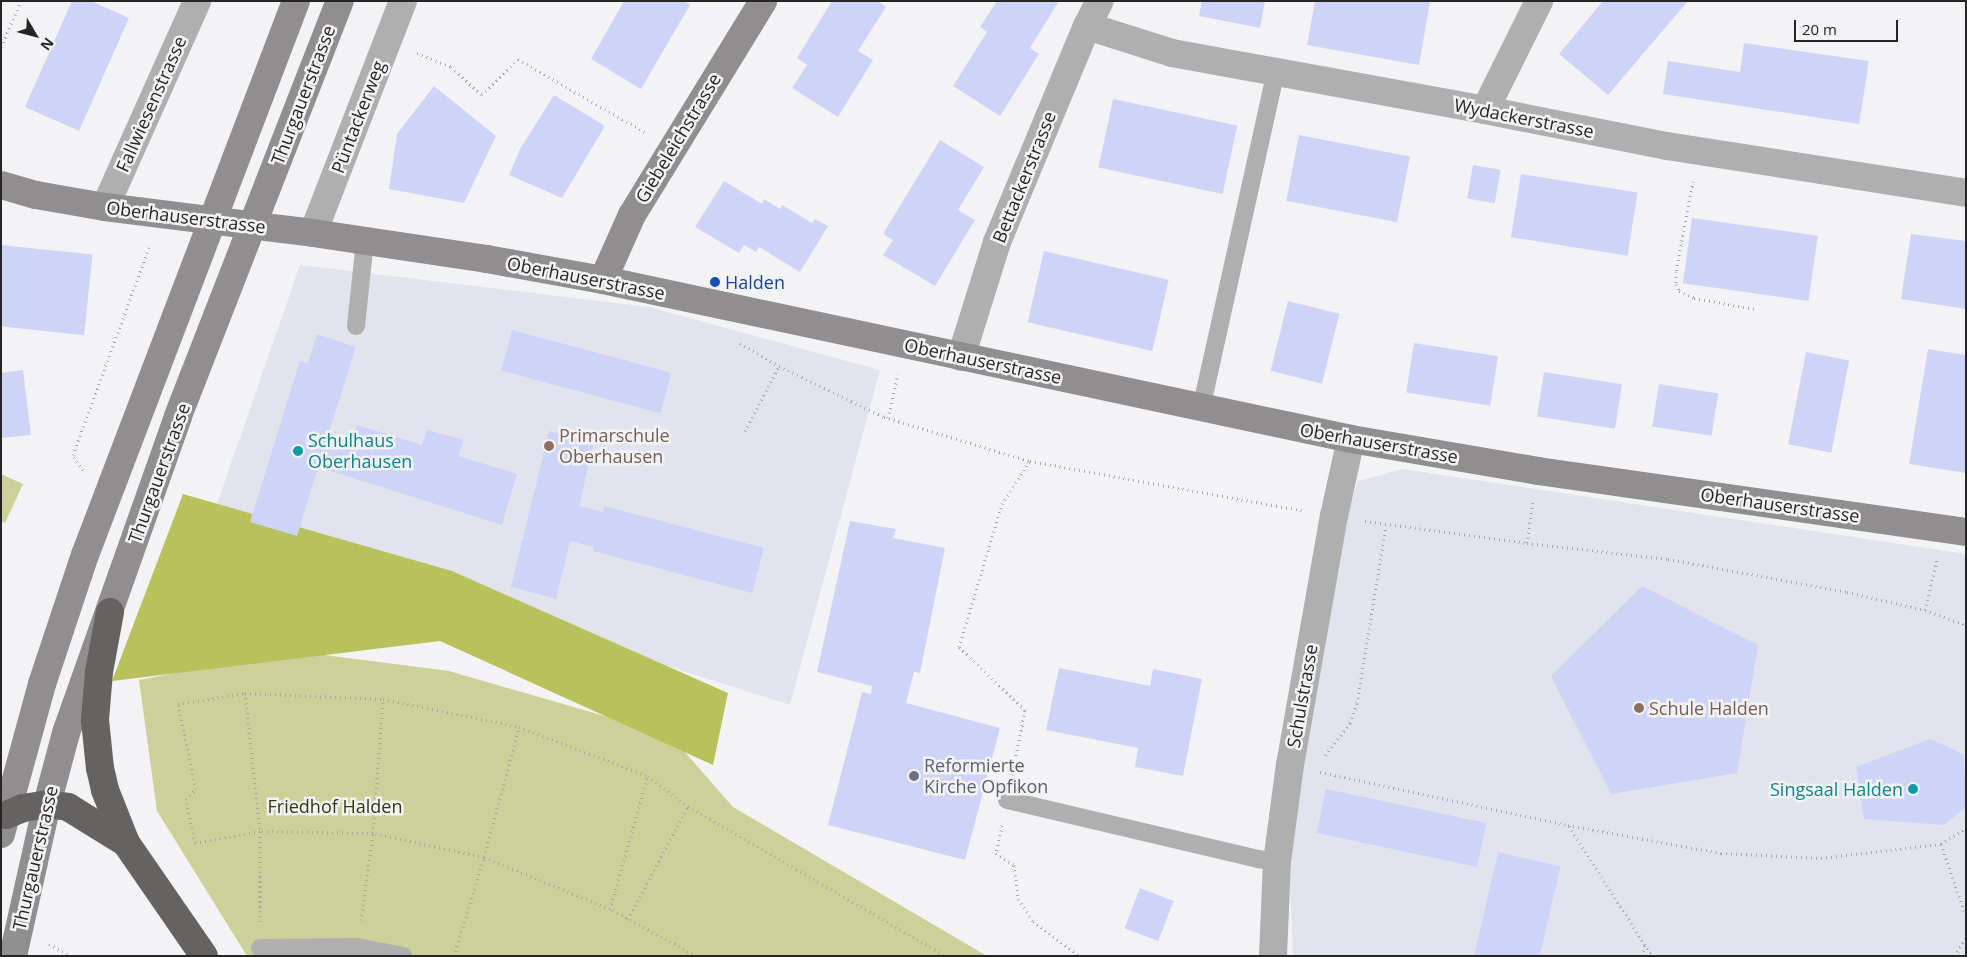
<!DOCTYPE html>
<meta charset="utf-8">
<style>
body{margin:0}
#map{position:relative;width:1967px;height:957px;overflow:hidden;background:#f3f3f6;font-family:"Open Sans",sans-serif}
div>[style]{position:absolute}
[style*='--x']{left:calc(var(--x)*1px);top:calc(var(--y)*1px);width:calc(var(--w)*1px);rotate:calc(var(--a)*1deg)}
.built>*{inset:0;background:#e2e4ed}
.green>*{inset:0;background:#cbd198}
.forest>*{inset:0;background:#b9c15d}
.building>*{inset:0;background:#ced4f8;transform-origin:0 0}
.path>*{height:3px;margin-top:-1.5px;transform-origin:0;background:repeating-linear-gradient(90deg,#a8a8aa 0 1px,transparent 0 5px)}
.lane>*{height:18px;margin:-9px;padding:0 9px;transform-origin:9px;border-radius:9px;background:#b0afaf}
.street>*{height:28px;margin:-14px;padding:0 14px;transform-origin:14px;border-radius:14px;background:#b0afaf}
.secondary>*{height:28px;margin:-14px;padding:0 14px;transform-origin:14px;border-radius:14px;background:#908e8e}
.highway>*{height:28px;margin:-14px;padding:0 14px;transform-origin:14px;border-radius:14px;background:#656362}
.dots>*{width:14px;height:14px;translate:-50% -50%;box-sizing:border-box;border:2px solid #f3f3f6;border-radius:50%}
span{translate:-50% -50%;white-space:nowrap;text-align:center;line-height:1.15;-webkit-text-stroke:5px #f3f3f6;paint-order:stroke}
.street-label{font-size:18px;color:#252526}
.transit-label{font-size:18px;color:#164399}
.left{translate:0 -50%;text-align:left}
.education-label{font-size:18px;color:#785e54}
.culture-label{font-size:18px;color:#0d838f}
.right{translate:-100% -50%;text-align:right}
.worship-label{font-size:18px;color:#5b616d}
.park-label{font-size:18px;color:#34370b}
.frame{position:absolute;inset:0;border:2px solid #252526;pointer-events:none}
.north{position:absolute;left:10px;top:10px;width:50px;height:50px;-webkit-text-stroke:4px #f3f3f6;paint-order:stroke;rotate:127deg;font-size:14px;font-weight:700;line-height:20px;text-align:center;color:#252526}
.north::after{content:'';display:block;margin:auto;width:18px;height:22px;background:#252526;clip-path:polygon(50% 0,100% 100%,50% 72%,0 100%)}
.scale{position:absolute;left:1794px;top:20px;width:104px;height:22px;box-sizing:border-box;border:2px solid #252526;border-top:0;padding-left:6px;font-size:15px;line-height:18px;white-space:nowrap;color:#252526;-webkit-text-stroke:4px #f3f3f6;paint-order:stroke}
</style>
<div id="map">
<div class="built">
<div style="clip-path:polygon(300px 265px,649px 307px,880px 370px,790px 705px,211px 521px)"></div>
<div style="clip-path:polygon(1403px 469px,1966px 554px,1966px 956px,1293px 956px,1289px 862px,1341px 529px,1358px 481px)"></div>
</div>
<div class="green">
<div style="clip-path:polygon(1px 474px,23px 484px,5px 523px,1px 521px)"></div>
<div style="clip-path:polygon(293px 651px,449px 671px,670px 735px,733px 807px,987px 956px,247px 956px,157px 811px,139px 680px)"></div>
</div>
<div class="forest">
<div style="clip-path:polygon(183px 494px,452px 571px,728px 693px,713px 765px,440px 641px,112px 681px)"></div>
</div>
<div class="building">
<div style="clip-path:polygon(72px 1px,91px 1px,129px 18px,79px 131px,25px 107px)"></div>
<div style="clip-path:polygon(624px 1px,684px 1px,690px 5px,641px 89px,591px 59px)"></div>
<div style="clip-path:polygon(832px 1px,878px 1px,886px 7px,858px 51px,873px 60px,838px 117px,792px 88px,807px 65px,797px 58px)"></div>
<div style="clip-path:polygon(997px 1px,1059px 1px,1030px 48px,1039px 54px,1000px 116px,953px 86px,987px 32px,980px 27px)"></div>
<div style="clip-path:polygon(1202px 1px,1265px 1px,1260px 28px,1199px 16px)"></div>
<div style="clip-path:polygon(1315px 1px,1430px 2px,1419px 65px,1307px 45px)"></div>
<div style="clip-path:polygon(1603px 1px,1688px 1px,1608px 95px,1559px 54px)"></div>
<div style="clip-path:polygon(1744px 43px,1869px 61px,1859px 124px,1663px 94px,1668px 61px,1740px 72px)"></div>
<div style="clip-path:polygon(434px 86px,496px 136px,464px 203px,389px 189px,397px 134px)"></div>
<div style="clip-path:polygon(554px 95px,605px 126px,562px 198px,509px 175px,520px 149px)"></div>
<div style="left:1113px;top:99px;width:127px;height:70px;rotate:12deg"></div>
<div style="left:1299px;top:135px;width:113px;height:67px;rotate:11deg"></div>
<div style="clip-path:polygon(940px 140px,984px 167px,958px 210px,975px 220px,935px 286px,883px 255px,893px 240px,883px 234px)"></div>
<div style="left:1473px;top:165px;width:28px;height:34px;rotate:10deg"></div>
<div style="left:1521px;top:174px;width:118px;height:64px;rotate:9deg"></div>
<div style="clip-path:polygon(724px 181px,762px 204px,764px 199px,780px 209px,782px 205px,812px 223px,815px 219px,828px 226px,800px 272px,759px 247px,756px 252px,744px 245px,739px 253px,695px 227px)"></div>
<div style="left:1692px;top:218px;width:127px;height:66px;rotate:8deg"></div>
<div style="clip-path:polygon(1911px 234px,1966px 241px,1966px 309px,1901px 299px)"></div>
<div style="left:1px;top:245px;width:92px;height:81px;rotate:6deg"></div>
<div style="left:1044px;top:251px;width:128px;height:73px;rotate:13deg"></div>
<div style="left:1288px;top:301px;width:53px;height:72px;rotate:14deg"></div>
<div style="left:512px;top:330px;width:165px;height:42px;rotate:15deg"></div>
<div style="clip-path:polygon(317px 334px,356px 347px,328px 435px,351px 442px,357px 425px,422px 445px,427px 430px,464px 440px,458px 456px,517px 474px,502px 525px,318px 467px,297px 536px,250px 522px,300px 361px,308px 363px)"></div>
<div style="left:1414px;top:343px;width:85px;height:50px;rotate:9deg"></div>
<div style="clip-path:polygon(1928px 349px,1966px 355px,1966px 473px,1909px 464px)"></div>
<div style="left:1806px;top:352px;width:44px;height:94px;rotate:11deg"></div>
<div style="clip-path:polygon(23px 370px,31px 435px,1px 438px,1px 373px)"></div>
<div style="left:1544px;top:372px;width:79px;height:45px;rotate:9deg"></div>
<div style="left:1659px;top:384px;width:60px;height:43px;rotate:9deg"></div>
<div style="clip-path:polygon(549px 431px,594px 442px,579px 506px,603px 512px,604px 506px,764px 548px,752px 593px,593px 551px,594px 547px,570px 541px,556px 599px,511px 587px)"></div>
<div style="clip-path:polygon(850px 521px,896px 529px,893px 538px,945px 548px,920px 673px,914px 672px,906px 703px,1000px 728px,965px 860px,828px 825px,862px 692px,871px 694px,872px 686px,817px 672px)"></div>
<div style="clip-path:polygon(1642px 586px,1758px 645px,1737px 773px,1611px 794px,1551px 676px)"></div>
<div style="clip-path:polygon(1059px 668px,1150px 686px,1153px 669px,1202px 679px,1183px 776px,1135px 767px,1138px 748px,1046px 730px)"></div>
<div style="clip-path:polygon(1930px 739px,1964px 754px,1966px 807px,1944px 825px,1864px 819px,1856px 767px)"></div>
<div style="left:1326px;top:789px;width:164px;height:45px;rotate:12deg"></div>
<div style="left:1498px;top:852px;width:64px;height:107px;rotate:13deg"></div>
<div style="left:1140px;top:888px;width:36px;height:43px;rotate:21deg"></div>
</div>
<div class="path">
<div style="--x:1;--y:47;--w:50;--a:-66.5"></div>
<div style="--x:417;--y:53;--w:37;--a:22"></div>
<div style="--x:451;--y:67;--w:42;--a:42.1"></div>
<div style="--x:482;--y:95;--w:51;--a:-45"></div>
<div style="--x:518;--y:59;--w:148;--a:30"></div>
<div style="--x:1693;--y:181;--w:93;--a:100.6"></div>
<div style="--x:1676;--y:272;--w:12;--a:90"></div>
<div style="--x:1676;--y:284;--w:8;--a:67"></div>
<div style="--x:1679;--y:291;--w:17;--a:25"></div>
<div style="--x:1694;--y:298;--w:62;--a:10.2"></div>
<div style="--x:740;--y:343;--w:45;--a:30.5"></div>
<div style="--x:779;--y:366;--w:117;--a:25.9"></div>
<div style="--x:884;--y:417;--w:152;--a:16.8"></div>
<div style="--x:1030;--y:461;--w:279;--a:10.3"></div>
<div style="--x:888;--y:418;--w:45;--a:-77.2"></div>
<div style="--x:745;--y:431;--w:73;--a:-62.4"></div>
<div style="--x:83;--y:470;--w:18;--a:-124"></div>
<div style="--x:73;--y:455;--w:224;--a:-69.9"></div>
<div style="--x:1365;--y:521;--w:163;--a:7.7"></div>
<div style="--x:1527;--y:543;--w:142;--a:6.5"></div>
<div style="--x:1668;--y:559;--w:182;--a:10.4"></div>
<div style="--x:1847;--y:592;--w:80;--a:13"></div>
<div style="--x:1925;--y:610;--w:44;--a:20.1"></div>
<div style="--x:1527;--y:543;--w:41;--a:-81.7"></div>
<div style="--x:1925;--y:610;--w:51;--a:-76.5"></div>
<div style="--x:245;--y:693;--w:139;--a:83.8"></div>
<div style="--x:260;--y:831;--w:91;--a:90"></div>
<div style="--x:1325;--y:755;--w:41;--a:-52"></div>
<div style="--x:1350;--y:723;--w:21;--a:-71"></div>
<div style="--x:1357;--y:703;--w:180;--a:-80.7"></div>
<div style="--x:1320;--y:772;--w:254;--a:12.1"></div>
<div style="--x:1568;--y:825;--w:156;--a:10.4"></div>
<div style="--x:1721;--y:853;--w:100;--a:2.9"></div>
<div style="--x:1821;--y:858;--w:121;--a:-6.7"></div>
<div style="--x:1941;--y:844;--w:30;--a:-33"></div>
<div style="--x:1012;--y:775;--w:66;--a:-78.7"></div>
<div style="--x:1025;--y:710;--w:91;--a:-136.3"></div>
<div style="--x:959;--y:647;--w:149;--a:-73.3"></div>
<div style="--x:1002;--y:504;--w:51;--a:-56.9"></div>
<div style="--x:1002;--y:825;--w:29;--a:102"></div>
<div style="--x:996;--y:853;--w:22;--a:34"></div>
<div style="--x:1014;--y:865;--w:34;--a:83"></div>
<div style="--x:1018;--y:899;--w:27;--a:56"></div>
<div style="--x:1033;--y:921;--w:59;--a:36.7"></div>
<div style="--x:1569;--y:826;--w:154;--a:57.4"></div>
<div style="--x:1941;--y:844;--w:76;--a:70.9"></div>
<div style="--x:610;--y:909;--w:138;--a:-74.1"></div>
<div style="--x:628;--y:919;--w:128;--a:-62"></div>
<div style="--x:361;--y:920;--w:88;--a:-82.1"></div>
<div style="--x:373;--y:833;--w:134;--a:-85.7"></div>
<div style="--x:49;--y:944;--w:25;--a:29"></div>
<div style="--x:454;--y:956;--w:103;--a:-73.1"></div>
<div style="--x:484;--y:857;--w:135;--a:-74.9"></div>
<div style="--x:697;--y:956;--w:99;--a:-151.6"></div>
<div style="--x:610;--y:909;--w:136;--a:-157.6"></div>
<div style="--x:484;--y:857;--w:114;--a:-167.8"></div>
<div style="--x:373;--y:833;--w:113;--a:-179"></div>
<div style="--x:260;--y:831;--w:66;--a:169.5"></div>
<div style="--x:195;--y:843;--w:45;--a:-101.6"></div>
<div style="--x:186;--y:799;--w:14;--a:-45"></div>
<div style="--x:196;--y:789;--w:87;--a:-102"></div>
<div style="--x:178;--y:704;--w:68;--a:-9.3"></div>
<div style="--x:245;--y:693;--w:138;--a:2.5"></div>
<div style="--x:383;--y:699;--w:139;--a:11.6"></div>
<div style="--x:519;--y:727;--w:138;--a:20.8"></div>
<div style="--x:648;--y:776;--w:50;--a:36.9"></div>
<div style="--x:688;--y:806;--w:298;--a:30.2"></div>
<div style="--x:1642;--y:956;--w:11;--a:-75"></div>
<div style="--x:1955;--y:956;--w:22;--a:-60"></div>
</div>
<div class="lane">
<div style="--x:356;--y:326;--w:86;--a:-84"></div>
<div style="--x:1201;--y:409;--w:345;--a:-77.5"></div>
<div style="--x:1007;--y:800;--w:258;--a:13.2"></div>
<div style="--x:1258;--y:859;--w:19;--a:9"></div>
<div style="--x:260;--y:948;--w:97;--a:-0.6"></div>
<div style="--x:357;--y:947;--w:47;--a:11.1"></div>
</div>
<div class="street">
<div style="--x:1087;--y:26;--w:89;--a:17.6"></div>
<div style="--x:1172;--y:53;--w:318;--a:10.3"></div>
<div style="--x:1485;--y:110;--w:186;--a:11.2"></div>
<div style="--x:1667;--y:146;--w:303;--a:8.9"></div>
<div style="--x:1485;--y:110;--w:122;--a:-63.6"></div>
<div style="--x:105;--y:207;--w:226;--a:-65.9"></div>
<div style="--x:313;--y:233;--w:249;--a:-68.8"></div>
<div style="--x:961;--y:357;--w:121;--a:-72.6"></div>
<div style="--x:997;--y:242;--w:234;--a:-67.4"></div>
<div style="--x:1087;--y:26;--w:28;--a:-63"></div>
<div style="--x:1273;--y:956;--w:94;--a:-87.6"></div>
<div style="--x:1277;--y:862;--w:98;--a:-82.4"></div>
<div style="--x:1290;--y:765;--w:253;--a:-80"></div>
<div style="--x:1334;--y:516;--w:79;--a:-77.6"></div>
</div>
<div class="secondary">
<div style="--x:1;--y:185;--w:36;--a:16"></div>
<div style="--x:36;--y:195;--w:70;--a:9.9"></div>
<div style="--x:105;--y:207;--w:210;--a:7.1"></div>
<div style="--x:313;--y:233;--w:176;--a:8.5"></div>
<div style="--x:487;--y:259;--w:118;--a:10.3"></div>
<div style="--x:603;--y:280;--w:765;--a:12"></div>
<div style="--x:1351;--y:439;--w:190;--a:9.7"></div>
<div style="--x:1538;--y:471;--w:432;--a:8.1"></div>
<div style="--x:603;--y:280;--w:71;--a:-66"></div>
<div style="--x:632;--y:215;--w:251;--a:-58.5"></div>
<div style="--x:1;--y:834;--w:156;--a:-74.7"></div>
<div style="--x:42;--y:684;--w:136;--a:-71.6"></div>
<div style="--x:85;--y:555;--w:593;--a:-69.15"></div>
<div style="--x:13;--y:956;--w:156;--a:-77.4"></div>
<div style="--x:47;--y:804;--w:73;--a:-75"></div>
<div style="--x:66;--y:733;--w:336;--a:-70.5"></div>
<div style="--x:178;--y:416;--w:445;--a:-68.7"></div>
</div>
<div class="highway">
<div style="--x:110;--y:612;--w:61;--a:100.4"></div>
<div style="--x:99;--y:672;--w:48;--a:94.8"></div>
<div style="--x:95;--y:720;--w:48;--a:84.1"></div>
<div style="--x:100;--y:768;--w:23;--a:77"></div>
<div style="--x:105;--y:790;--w:57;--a:68.4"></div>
<div style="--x:126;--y:843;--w:137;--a:55.4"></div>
<div style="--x:6;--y:815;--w:18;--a:-22"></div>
<div style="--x:23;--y:808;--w:24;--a:-9"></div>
<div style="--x:47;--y:804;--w:21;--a:8"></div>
<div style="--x:68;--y:807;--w:68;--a:31.8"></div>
</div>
<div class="dots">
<div style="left:715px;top:282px;background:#1a4fb4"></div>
<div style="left:549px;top:446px;background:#8d6e63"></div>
<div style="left:298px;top:451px;background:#0f9aa8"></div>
<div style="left:1639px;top:708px;background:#8d6e63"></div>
<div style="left:914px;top:776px;background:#6b7280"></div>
<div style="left:1913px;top:789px;background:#0f9aa8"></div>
</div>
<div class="street-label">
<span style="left:303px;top:95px;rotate:-69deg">Thurgauerstrasse</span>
<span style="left:151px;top:104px;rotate:-66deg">Fallwiesenstrasse</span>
<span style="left:358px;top:117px;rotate:-69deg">Püntackerweg</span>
<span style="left:1524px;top:118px;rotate:11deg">Wydackerstrasse</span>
<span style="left:678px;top:138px;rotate:-59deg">Giebeleichstrasse</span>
<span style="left:1024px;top:177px;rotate:-68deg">Bettackerstrasse</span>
<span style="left:186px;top:217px;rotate:7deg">Oberhauserstrasse</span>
<span style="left:586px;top:278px;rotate:11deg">Oberhauserstrasse</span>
<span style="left:983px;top:361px;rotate:12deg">Oberhauserstrasse</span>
<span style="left:1379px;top:443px;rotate:10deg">Oberhauserstrasse</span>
<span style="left:159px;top:473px;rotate:-70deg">Thurgauerstrasse</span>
<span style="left:1780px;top:505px;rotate:8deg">Oberhauserstrasse</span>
<span style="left:1302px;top:696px;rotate:-80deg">Schulstrasse</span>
<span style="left:35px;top:858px;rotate:-77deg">Thurgauerstrasse</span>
</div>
<div class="transit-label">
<span class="left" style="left:725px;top:282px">Halden</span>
</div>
<div class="education-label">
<span class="left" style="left:559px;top:446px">Primarschule<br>Oberhausen</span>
<span class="left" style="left:1649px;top:708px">Schule Halden</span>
</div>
<div class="culture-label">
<span class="left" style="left:308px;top:451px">Schulhaus<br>Oberhausen</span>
<span class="right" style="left:1903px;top:789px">Singsaal Halden</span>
</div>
<div class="worship-label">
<span class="left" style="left:924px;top:776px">Reformierte<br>Kirche Opfikon</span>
</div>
<div class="park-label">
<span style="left:335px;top:806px">Friedhof Halden</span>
</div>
<div class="frame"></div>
<div class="north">N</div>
<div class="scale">20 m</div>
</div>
